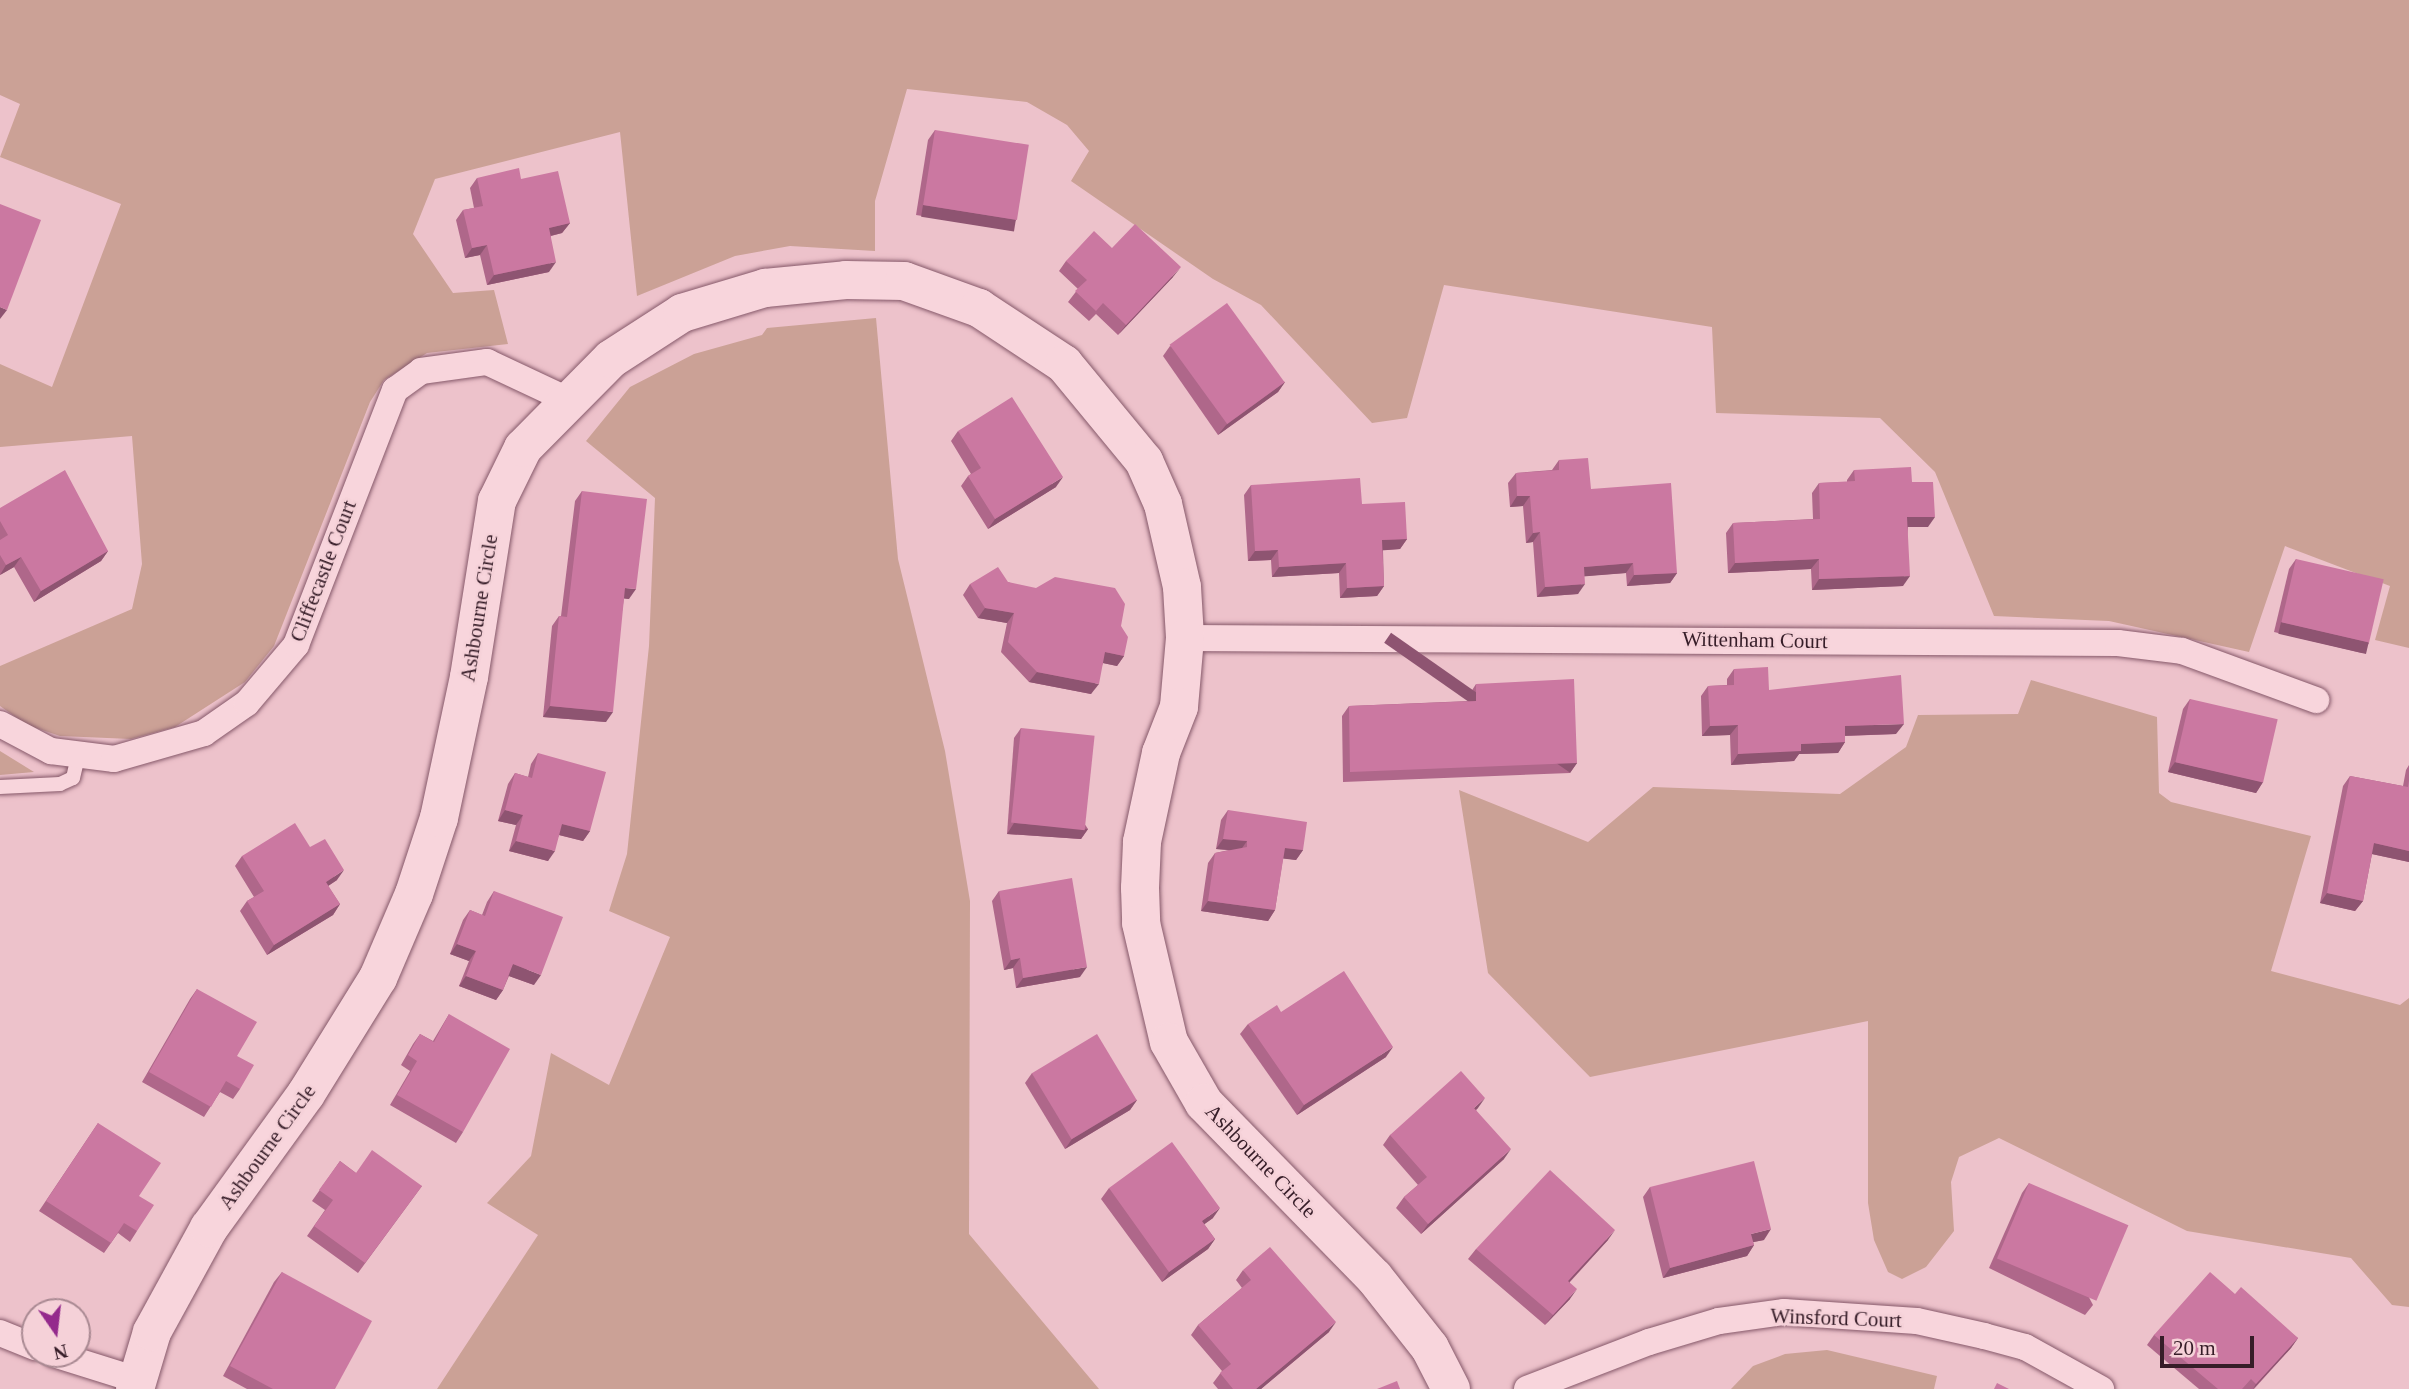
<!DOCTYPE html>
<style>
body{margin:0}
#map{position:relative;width:2409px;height:1389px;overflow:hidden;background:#edc2cb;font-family:Georgia,serif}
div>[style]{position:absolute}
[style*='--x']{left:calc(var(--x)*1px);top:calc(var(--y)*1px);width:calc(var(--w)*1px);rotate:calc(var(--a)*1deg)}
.green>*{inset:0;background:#cba196}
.roads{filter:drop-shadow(0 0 2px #86596a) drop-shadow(0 0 2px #86596a)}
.lane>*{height:14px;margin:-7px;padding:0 7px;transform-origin:7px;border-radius:7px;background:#f8d5dc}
.street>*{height:26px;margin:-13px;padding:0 13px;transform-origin:13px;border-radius:13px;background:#f8d5dc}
.secondary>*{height:38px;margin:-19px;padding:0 19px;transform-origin:19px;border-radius:19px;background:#f8d5dc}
.wall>*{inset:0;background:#af678a}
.shaded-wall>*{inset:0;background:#8e5471;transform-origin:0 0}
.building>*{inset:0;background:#cb78a1;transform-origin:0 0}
span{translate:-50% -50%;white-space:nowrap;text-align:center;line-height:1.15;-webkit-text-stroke:5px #f5d1d8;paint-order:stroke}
.street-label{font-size:21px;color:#361d28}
.north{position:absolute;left:21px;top:1298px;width:70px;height:70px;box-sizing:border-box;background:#f5d1d8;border:2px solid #a98992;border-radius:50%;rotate:166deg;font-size:19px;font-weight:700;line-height:28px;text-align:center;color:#361d28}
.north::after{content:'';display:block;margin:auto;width:24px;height:32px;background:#942a8c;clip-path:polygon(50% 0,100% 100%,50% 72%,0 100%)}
.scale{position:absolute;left:2160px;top:1336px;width:94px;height:32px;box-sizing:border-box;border:4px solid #361d28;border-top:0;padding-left:9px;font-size:21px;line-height:24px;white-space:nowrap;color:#361d28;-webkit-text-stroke:5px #f5d1d8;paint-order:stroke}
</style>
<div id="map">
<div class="green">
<div style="clip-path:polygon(0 0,2409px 0,2409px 648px,2375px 640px,2390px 586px,2285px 546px,2249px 652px,2109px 621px,1994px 616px,1935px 472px,1880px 418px,1716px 413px,1712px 327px,1444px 285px,1407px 418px,1372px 423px,1261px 305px,1213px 279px,1071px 181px,1089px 151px,1067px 125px,1027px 102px,907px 89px,875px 201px,875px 251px,790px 246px,735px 256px,637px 296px,620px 132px,435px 179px,413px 234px,453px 293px,494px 290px,508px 344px,427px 353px,384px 380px,370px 402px,274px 646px,245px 682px,175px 727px,131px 739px,60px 736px,27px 725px,0 706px,0 666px,132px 609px,142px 564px,132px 436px,0 447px,0 364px,52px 387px,121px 204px,0 157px,20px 104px,0 95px)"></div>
<div style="clip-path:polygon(876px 318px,898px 559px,945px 751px,970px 901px,969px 1234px,1099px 1389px,437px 1389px,538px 1235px,487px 1203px,531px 1156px,551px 1053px,609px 1085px,670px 937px,609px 911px,627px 854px,649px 646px,655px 498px,586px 441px,630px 387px,694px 354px,762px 335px,767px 328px)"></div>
<div style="clip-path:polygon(2031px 680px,2157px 717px,2159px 793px,2171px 802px,2311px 836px,2271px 971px,2400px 1005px,2409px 998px,2409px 1307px,2392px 1305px,2351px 1258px,2187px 1231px,1999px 1138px,1959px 1157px,1951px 1182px,1954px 1231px,1926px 1267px,1902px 1279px,1888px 1272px,1874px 1240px,1868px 1203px,1868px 1021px,1590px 1077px,1488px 973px,1459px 790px,1588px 842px,1653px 787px,1840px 794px,1906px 747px,1918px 715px,2018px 714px)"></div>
<div style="clip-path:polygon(0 751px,34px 772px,0 775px)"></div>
<div style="clip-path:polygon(1827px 1350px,1937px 1376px,1934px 1389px,1731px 1389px,1753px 1366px,1785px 1354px)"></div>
</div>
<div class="roads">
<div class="lane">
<div style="--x:0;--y:787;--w:60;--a:-2.9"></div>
<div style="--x:60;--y:784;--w:14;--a:-25"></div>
<div style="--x:73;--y:778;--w:23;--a:-77"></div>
</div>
<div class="street">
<div style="--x:1185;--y:638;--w:933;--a:0.31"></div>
<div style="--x:2118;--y:643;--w:64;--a:7.1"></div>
<div style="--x:2182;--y:651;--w:143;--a:20.1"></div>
<div style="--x:0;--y:724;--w:58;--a:27.9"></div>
<div style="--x:51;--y:751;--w:64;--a:7.2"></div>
<div style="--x:114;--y:759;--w:94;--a:-16.1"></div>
<div style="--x:204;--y:733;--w:52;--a:-34.9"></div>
<div style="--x:247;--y:703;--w:76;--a:-49.8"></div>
<div style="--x:296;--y:645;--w:274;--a:-68.8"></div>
<div style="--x:395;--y:390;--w:32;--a:-36"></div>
<div style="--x:421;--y:371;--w:67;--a:-7.8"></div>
<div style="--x:487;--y:362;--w:87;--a:25.1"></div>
<div style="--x:0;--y:1333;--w:38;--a:22"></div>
<div style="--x:54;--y:1354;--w:87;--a:17.4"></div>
<div style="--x:1527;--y:1389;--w:131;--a:-21.1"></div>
<div style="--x:1649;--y:1342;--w:73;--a:-16.7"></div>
<div style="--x:1719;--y:1321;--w:66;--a:-7.9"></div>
<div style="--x:1784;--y:1312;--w:133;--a:3.9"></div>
<div style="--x:1917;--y:1321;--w:69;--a:12.6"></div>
<div style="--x:1984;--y:1336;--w:42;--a:15"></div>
<div style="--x:2025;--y:1347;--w:87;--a:28.9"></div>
</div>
<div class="secondary">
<div style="--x:135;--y:1389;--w:59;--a:-73.4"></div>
<div style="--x:152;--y:1332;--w:119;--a:-61.3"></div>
<div style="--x:209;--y:1228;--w:165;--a:-54.1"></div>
<div style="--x:306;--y:1094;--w:137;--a:-58.2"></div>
<div style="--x:378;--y:978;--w:91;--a:-66.8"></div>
<div style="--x:414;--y:894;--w:80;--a:-71.8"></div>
<div style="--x:439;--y:818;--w:144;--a:-78"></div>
<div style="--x:469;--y:677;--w:178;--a:-81"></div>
<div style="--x:497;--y:501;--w:59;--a:-63.9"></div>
<div style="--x:523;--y:448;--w:125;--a:-45.3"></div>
<div style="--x:611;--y:359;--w:85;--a:-32.9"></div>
<div style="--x:682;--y:313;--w:87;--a:-16.8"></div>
<div style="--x:765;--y:288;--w:81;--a:-5.6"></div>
<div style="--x:846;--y:280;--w:58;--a:1"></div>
<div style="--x:904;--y:281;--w:80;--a:19.8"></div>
<div style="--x:979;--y:308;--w:102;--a:33.4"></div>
<div style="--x:1064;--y:364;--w:126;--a:50.5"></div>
<div style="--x:1144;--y:461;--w:47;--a:66.2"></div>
<div style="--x:1163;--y:504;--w:85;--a:77.1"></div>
<div style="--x:1182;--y:587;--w:51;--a:86.6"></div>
<div style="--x:1185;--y:638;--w:69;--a:95"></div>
<div style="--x:1179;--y:707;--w:49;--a:111.4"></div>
<div style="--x:1161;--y:753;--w:91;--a:102.1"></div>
<div style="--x:1142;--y:842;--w:46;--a:92.5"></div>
<div style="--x:1140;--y:888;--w:35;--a:88"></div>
<div style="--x:1141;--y:923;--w:122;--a:76.8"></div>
<div style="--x:1169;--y:1042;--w:70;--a:60.2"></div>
<div style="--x:1204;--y:1103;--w:243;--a:45.7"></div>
<div style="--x:1374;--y:1277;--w:90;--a:51.7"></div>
<div style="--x:1430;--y:1348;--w:46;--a:62.9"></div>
</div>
</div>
<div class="wall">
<div style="clip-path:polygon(935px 130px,1016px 220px,1009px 230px,916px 215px,928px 140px)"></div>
<div style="clip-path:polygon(477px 178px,521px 179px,570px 223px,562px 233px,551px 236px,549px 272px,487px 285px,480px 255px,465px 258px,456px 220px,463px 210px,474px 208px,470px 188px)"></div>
<div style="clip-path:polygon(1112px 248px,1173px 277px,1118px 335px,1096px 314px,1089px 321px,1068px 302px,1078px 289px,1059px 271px,1066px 261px)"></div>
<div style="clip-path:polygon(1170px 346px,1285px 382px,1278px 392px,1218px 435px,1163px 356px)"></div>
<div style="clip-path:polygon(958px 431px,1056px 487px,988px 529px,961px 486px,968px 476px,971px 474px,951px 441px)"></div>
<div style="clip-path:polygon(1559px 460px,1591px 489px,1677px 573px,1670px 583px,1627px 586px,1626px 573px,1584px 576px,1578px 594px,1537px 597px,1533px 542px,1526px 543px,1523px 506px,1510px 507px,1508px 483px,1516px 473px,1552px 470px)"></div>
<div style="clip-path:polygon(1854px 470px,1912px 482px,1928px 527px,1908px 527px,1903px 586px,1812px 590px,1811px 569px,1728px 573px,1726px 533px,1733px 523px,1813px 519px,1812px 493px,1819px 483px,1847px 482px,1847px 480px)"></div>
<div style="clip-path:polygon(1251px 485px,1362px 504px,1407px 539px,1400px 549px,1383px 550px,1384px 586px,1377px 596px,1340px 598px,1339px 573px,1272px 577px,1271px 560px,1248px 561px,1244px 495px)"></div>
<div style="clip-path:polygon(582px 491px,629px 599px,624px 598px,606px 722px,543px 717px,552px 626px,559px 616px,561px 616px,575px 501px)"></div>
<div style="clip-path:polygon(0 508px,108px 551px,101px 561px,34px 602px,14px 567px,0 575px)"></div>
<div style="clip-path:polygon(2296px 559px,2369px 643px,2362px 653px,2274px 632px,2289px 569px)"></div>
<div style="clip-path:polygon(1008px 582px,1121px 626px,1124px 656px,1117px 666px,1103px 663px,1091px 694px,1029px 682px,1001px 652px,1007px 623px,978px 618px,963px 595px,970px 584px)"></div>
<div style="clip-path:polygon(1734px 669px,1769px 690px,1896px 734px,1845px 736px,1845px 742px,1838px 753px,1799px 754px,1794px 761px,1731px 765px,1730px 735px,1702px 736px,1701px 696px,1708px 686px,1727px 685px,1727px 679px)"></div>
<div style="clip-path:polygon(1476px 684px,1577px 763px,1570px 773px,1343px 782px,1342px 716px,1349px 706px,1469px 701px,1469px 695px)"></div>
<div style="clip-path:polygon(2190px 699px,2263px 782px,2256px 793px,2168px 772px,2183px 709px)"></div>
<div style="clip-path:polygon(1021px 728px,1088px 829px,1081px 839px,1007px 834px,1014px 738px)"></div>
<div style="clip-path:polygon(538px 753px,590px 831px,583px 841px,559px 835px,548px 861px,509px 851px,516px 825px,498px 821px,508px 784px,515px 773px,528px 777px,531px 764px)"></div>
<div style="clip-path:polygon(2409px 765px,2409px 862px,2372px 854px,2363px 901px,2355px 911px,2320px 903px,2343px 786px,2350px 776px,2403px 786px,2406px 770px)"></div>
<div style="clip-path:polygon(1228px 810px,1303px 850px,1296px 860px,1283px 858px,1275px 910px,1268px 921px,1201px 911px,1208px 863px,1215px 853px,1229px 850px,1216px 849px,1221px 820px)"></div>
<div style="clip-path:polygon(310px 847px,337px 880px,328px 886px,340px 904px,333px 915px,267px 955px,240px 911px,247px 901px,254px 897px,235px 866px,242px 856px)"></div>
<div style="clip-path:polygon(494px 891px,534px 985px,509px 976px,503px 990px,496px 1000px,459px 986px,469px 961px,450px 954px,463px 920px,470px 910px,482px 915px,487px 902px)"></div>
<div style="clip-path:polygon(999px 891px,1080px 977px,1016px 988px,1013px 968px,1004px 970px,992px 901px)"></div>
<div style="clip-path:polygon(197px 989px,237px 1056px,240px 1089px,233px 1099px,220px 1092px,204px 1117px,142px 1082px,190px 999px)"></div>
<div style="clip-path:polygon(449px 1014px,463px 1132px,456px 1143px,390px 1105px,410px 1071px,401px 1065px,413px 1044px,420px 1034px,433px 1041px)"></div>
<div style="clip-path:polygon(1248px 1024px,1386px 1057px,1297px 1115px,1240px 1034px)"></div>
<div style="clip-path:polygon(1032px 1073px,1137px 1100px,1130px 1110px,1065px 1149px,1025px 1083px)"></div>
<div style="clip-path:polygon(1478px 1108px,1476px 1110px,1504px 1159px,1421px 1234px,1396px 1208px,1404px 1197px,1418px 1185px,1383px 1145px,1390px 1135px)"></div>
<div style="clip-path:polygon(98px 1123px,139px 1196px,137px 1231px,130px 1242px,118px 1233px,104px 1253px,39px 1211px)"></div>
<div style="clip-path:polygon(340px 1161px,356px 1173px,422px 1186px,358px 1273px,307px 1236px,325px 1210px,312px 1201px)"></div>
<div style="clip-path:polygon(2029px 1183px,2093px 1305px,2085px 1315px,1989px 1268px,2022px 1193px)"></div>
<div style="clip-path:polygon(1650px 1187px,1764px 1240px,1753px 1242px,1754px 1245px,1747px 1256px,1663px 1278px,1643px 1197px)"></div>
<div style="clip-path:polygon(1109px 1188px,1213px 1218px,1204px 1224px,1215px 1239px,1208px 1249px,1162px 1282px,1101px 1199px)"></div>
<div style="clip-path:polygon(1608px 1240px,1570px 1282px,1570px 1299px,1545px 1325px,1468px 1259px,1476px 1249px)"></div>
<div style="clip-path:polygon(1243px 1270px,1329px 1332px,1261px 1389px,1218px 1389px,1213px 1383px,1222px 1371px,1191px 1335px,1198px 1325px,1242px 1288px,1236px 1280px)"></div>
<div style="clip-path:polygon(282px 1272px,335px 1389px,247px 1389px,223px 1376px,274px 1282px)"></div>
<div style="clip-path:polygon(2235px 1294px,2298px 1338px,2291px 1348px,2254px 1389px,2199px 1389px,2147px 1345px,2154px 1335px)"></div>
</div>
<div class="shaded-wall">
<div style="left:923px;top:205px;width:94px;height:12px;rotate:9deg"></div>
<div style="clip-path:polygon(570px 223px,562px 233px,542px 238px,549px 228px)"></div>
<div style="clip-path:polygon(487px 245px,480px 255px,465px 258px,472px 248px)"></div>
<div style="clip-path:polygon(556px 262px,549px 272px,487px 285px,494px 275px)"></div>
<div style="clip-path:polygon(1181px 267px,1173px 277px,1118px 335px,1126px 325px)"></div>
<div style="clip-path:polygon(0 307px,7px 310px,0 319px)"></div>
<div style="clip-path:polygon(1285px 382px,1278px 392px,1218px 435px,1226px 425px)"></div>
<div style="clip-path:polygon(1063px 477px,1056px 487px,988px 529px,995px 519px)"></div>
<div style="clip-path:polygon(1517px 496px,1530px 496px,1523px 506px,1510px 507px)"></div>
<div style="clip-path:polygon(1907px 517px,1935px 517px,1928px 527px,1900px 527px)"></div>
<div style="clip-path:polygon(1540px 532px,1533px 542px,1526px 543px,1533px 533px)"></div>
<div style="clip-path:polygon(1407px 539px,1400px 549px,1375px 551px,1382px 540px)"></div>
<div style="clip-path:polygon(1278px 550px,1271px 560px,1248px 561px,1255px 551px)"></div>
<div style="clip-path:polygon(108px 551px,101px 561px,34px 602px,41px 591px)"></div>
<div style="clip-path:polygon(21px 557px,14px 567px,0 575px,6px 565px)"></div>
<div style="clip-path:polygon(1819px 559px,1811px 569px,1728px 573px,1735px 563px)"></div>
<div style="clip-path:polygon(1346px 563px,1339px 573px,1272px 577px,1279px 567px)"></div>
<div style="clip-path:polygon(1633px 563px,1626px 573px,1577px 577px,1584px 567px)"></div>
<div style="clip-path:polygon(1677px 573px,1670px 583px,1627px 586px,1634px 575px)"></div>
<div style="clip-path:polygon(1910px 576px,1903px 586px,1812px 590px,1819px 579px)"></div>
<div style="clip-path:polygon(1585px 584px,1578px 594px,1537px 597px,1545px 587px)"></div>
<div style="clip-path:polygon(1384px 586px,1377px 596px,1340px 598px,1347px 588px)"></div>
<div style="clip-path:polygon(625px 588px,636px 589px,629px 599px,618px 598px)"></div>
<div style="clip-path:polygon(985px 608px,1014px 613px,1007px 623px,978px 618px)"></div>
<div style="left:2281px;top:622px;width:90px;height:12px;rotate:13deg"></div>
<div style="clip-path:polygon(1105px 652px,1124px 656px,1117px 666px,1098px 662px)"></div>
<div style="clip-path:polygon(1037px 672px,1099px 684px,1091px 694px,1029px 682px)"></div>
<div style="clip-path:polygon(550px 706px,613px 712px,606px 722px,543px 717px)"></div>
<div style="clip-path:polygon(1904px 724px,1896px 734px,1838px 736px,1845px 726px)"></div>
<div style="clip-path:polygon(1738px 725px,1730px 735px,1702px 736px,1710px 726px)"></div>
<div style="clip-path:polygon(1845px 742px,1838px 753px,1799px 754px,1794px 761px,1731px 765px,1738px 754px,1801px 744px)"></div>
<div style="clip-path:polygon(2175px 762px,2263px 782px,2256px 793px,2168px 772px)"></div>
<div style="left:1577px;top:763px;width:12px;height:227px;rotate:125deg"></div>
<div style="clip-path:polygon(505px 810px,523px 815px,516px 825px,498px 821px)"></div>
<div style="clip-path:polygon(1014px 823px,1088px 829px,1081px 839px,1007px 834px)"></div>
<div style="clip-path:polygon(562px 824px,590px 831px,583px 841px,555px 834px)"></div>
<div style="clip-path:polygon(1223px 839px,1247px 841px,1240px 851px,1216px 849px)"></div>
<div style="clip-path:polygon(516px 841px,555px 851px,548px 861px,509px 851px)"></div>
<div style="clip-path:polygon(2374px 843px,2409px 851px,2409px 862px,2367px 853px)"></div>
<div style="clip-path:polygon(1285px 848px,1303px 850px,1296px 860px,1278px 858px)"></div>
<div style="clip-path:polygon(344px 870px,337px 880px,319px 892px,326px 882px)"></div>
<div style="clip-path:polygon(2327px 893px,2363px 901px,2355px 911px,2320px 903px)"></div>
<div style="clip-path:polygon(1208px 901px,1275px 910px,1268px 921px,1201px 911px)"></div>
<div style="clip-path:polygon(340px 904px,333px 915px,267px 955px,274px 945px)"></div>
<div style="clip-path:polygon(457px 944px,476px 951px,469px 961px,450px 954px)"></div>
<div style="clip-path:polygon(1020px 958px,1013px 968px,1004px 970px,1011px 960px)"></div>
<div style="clip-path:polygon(513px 964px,541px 975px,534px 985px,506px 975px)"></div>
<div style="clip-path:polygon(1087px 967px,1080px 977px,1016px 988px,1023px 978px)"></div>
<div style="clip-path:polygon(466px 976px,503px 990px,496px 1000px,459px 986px)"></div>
<div style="clip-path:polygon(1393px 1047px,1386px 1057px,1297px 1115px,1304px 1105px)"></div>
<div style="clip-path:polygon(1485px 1098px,1478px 1108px,1467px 1118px,1474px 1108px)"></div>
<div style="clip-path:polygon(1137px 1100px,1130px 1110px,1065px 1149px,1072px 1139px)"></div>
<div style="clip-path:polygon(1511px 1149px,1504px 1159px,1421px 1234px,1428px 1224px)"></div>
<div style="clip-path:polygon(1220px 1208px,1213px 1218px,1195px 1231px,1202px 1221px)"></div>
<div style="clip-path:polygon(1771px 1229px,1764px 1240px,1744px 1244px,1751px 1234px)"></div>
<div style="clip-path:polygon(1615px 1230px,1608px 1240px,1561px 1291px,1568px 1281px)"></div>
<div style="clip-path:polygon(1215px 1239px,1208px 1249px,1162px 1282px,1169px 1272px)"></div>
<div style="clip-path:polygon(1754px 1245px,1747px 1256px,1663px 1278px,1670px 1268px)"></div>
<div style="clip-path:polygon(1577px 1289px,1570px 1299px,1545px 1325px,1553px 1315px)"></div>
<div style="clip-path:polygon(1336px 1322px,1329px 1332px,1261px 1389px,1256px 1389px)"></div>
<div style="clip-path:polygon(2298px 1338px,2291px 1348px,2253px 1389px,2256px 1384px)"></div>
</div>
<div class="building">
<div style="left:935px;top:130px;width:95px;height:76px;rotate:9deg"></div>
<div style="clip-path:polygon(519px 168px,521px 179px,558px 171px,570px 223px,549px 228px,556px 262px,494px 275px,487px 245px,472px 248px,463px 210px,483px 206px,477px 178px)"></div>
<div style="clip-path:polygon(0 204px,41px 220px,7px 310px,0 307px)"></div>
<div style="clip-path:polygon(1135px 224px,1181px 267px,1126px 325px,1103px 303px,1096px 311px,1075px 291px,1087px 280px,1066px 261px,1094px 231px,1112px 248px)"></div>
<div style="left:1227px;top:303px;width:98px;height:71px;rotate:54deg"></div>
<div style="clip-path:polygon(1012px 397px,1063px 477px,995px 519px,968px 476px,981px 468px,958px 431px)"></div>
<div style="clip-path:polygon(1588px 458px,1591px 489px,1671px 483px,1677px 573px,1634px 575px,1633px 563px,1584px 567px,1585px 584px,1545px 587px,1540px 532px,1533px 533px,1530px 496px,1517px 496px,1516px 473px,1559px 470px,1559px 460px)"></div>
<div style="clip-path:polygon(1911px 467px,1912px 482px,1933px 482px,1935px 517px,1907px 517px,1910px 576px,1819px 579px,1819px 559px,1735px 563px,1733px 523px,1820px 519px,1819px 483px,1855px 481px,1854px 470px)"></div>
<div style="clip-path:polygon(65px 470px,108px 551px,41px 591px,21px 557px,6px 565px,0 555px,0 540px,8px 535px,0 521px,0 508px)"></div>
<div style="clip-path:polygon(1360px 478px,1362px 504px,1405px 502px,1407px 539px,1382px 540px,1384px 586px,1347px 588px,1346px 563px,1279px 567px,1278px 550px,1255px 551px,1251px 485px)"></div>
<div style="clip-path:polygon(582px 491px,647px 499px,636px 589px,625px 588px,613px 712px,550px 706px,559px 616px,567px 617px)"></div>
<div style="left:2296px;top:559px;width:90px;height:65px;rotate:13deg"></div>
<div style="clip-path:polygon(998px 567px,1008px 582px,1036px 588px,1055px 577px,1115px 588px,1125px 604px,1121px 626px,1128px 637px,1124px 656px,1105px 652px,1099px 684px,1037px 672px,1008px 642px,1014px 613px,985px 608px,970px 584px)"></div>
<div style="clip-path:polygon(1768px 667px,1769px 690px,1901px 675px,1904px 724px,1845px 726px,1845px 742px,1801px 744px,1801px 751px,1738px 754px,1738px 725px,1710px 726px,1708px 686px,1734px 685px,1734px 669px)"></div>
<div style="clip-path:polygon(1574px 679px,1577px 763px,1350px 772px,1349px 706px,1476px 701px,1476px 684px)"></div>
<div style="left:2190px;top:699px;width:90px;height:65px;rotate:13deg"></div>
<div style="left:1021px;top:728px;width:74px;height:95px;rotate:6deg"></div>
<div style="clip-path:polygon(538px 753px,606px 772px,590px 831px,562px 824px,555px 851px,516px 841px,523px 815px,505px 810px,515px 773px,532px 778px)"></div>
<div style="clip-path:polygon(2350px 776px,2408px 787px,2409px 780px,2409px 851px,2374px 843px,2363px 901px,2327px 893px)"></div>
<div style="clip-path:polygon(1228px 810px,1307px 822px,1303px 850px,1285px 848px,1275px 910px,1208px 901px,1215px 853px,1247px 847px,1247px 841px,1223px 839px)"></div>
<div style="clip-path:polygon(295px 823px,310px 847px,325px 839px,344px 870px,326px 882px,340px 904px,274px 945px,247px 901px,264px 891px,242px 856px)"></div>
<div style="clip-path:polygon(1072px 878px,1087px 967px,1023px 978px,1020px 958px,1011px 960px,999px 891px)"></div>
<div style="clip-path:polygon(494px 891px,563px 917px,541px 975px,513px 964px,503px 990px,466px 976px,476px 951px,457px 944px,470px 910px,485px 916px)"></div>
<div style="clip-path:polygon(1344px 971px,1393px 1047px,1304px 1105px,1248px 1024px,1277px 1005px,1281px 1012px)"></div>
<div style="clip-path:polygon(197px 989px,257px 1022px,237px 1056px,254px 1065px,240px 1089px,226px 1081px,211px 1107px,149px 1072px)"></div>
<div style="clip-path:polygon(449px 1014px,510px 1049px,463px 1132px,397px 1095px,417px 1061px,408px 1055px,420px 1034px,434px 1042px)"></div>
<div style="left:1097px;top:1034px;width:77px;height:76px;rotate:59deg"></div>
<div style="clip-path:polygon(1461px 1071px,1485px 1098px,1474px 1108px,1511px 1149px,1428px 1224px,1404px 1197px,1427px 1177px,1390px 1135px)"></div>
<div style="clip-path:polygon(98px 1123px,161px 1163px,139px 1196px,154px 1205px,137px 1231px,124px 1223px,111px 1243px,46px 1201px)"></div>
<div style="clip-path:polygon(1172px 1142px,1220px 1208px,1202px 1221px,1215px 1239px,1169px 1272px,1109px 1188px)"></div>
<div style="clip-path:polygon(372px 1150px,422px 1186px,365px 1263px,314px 1226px,333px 1200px,319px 1190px,340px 1161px,356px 1173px)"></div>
<div style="clip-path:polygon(1754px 1161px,1771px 1229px,1751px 1234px,1754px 1245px,1670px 1268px,1650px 1187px)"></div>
<div style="clip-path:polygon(1550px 1170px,1615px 1230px,1568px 1281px,1577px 1289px,1553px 1315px,1476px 1249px)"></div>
<div style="left:2029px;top:1183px;width:108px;height:82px;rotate:23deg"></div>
<div style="clip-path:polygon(1270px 1247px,1336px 1322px,1256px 1389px,1233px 1389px,1220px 1373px,1231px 1364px,1198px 1325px,1251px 1280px,1243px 1270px)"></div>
<div style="clip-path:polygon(282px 1272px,372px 1321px,335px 1389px,273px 1389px,230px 1366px)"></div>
<div style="clip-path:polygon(2210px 1272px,2235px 1294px,2241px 1287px,2298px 1338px,2256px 1384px,2251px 1379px,2242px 1389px,2218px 1389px,2154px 1335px)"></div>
<div style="clip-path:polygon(1397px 1381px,1400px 1389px,1377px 1389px)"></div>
<div style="clip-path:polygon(1997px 1383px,2009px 1389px,1994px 1389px)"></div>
</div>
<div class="street-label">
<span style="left:323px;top:571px;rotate:-69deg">Cliffecastle Court</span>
<span style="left:479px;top:608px;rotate:-81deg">Ashbourne Circle</span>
<span style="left:1755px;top:640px;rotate:1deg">Wittenham Court</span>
<span style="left:267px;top:1147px;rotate:-54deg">Ashbourne Circle</span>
<span style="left:1261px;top:1161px;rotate:46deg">Ashbourne Circle</span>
<span style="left:1836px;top:1318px;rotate:2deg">Winsford Court</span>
</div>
<div class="north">N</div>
<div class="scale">20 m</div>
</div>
